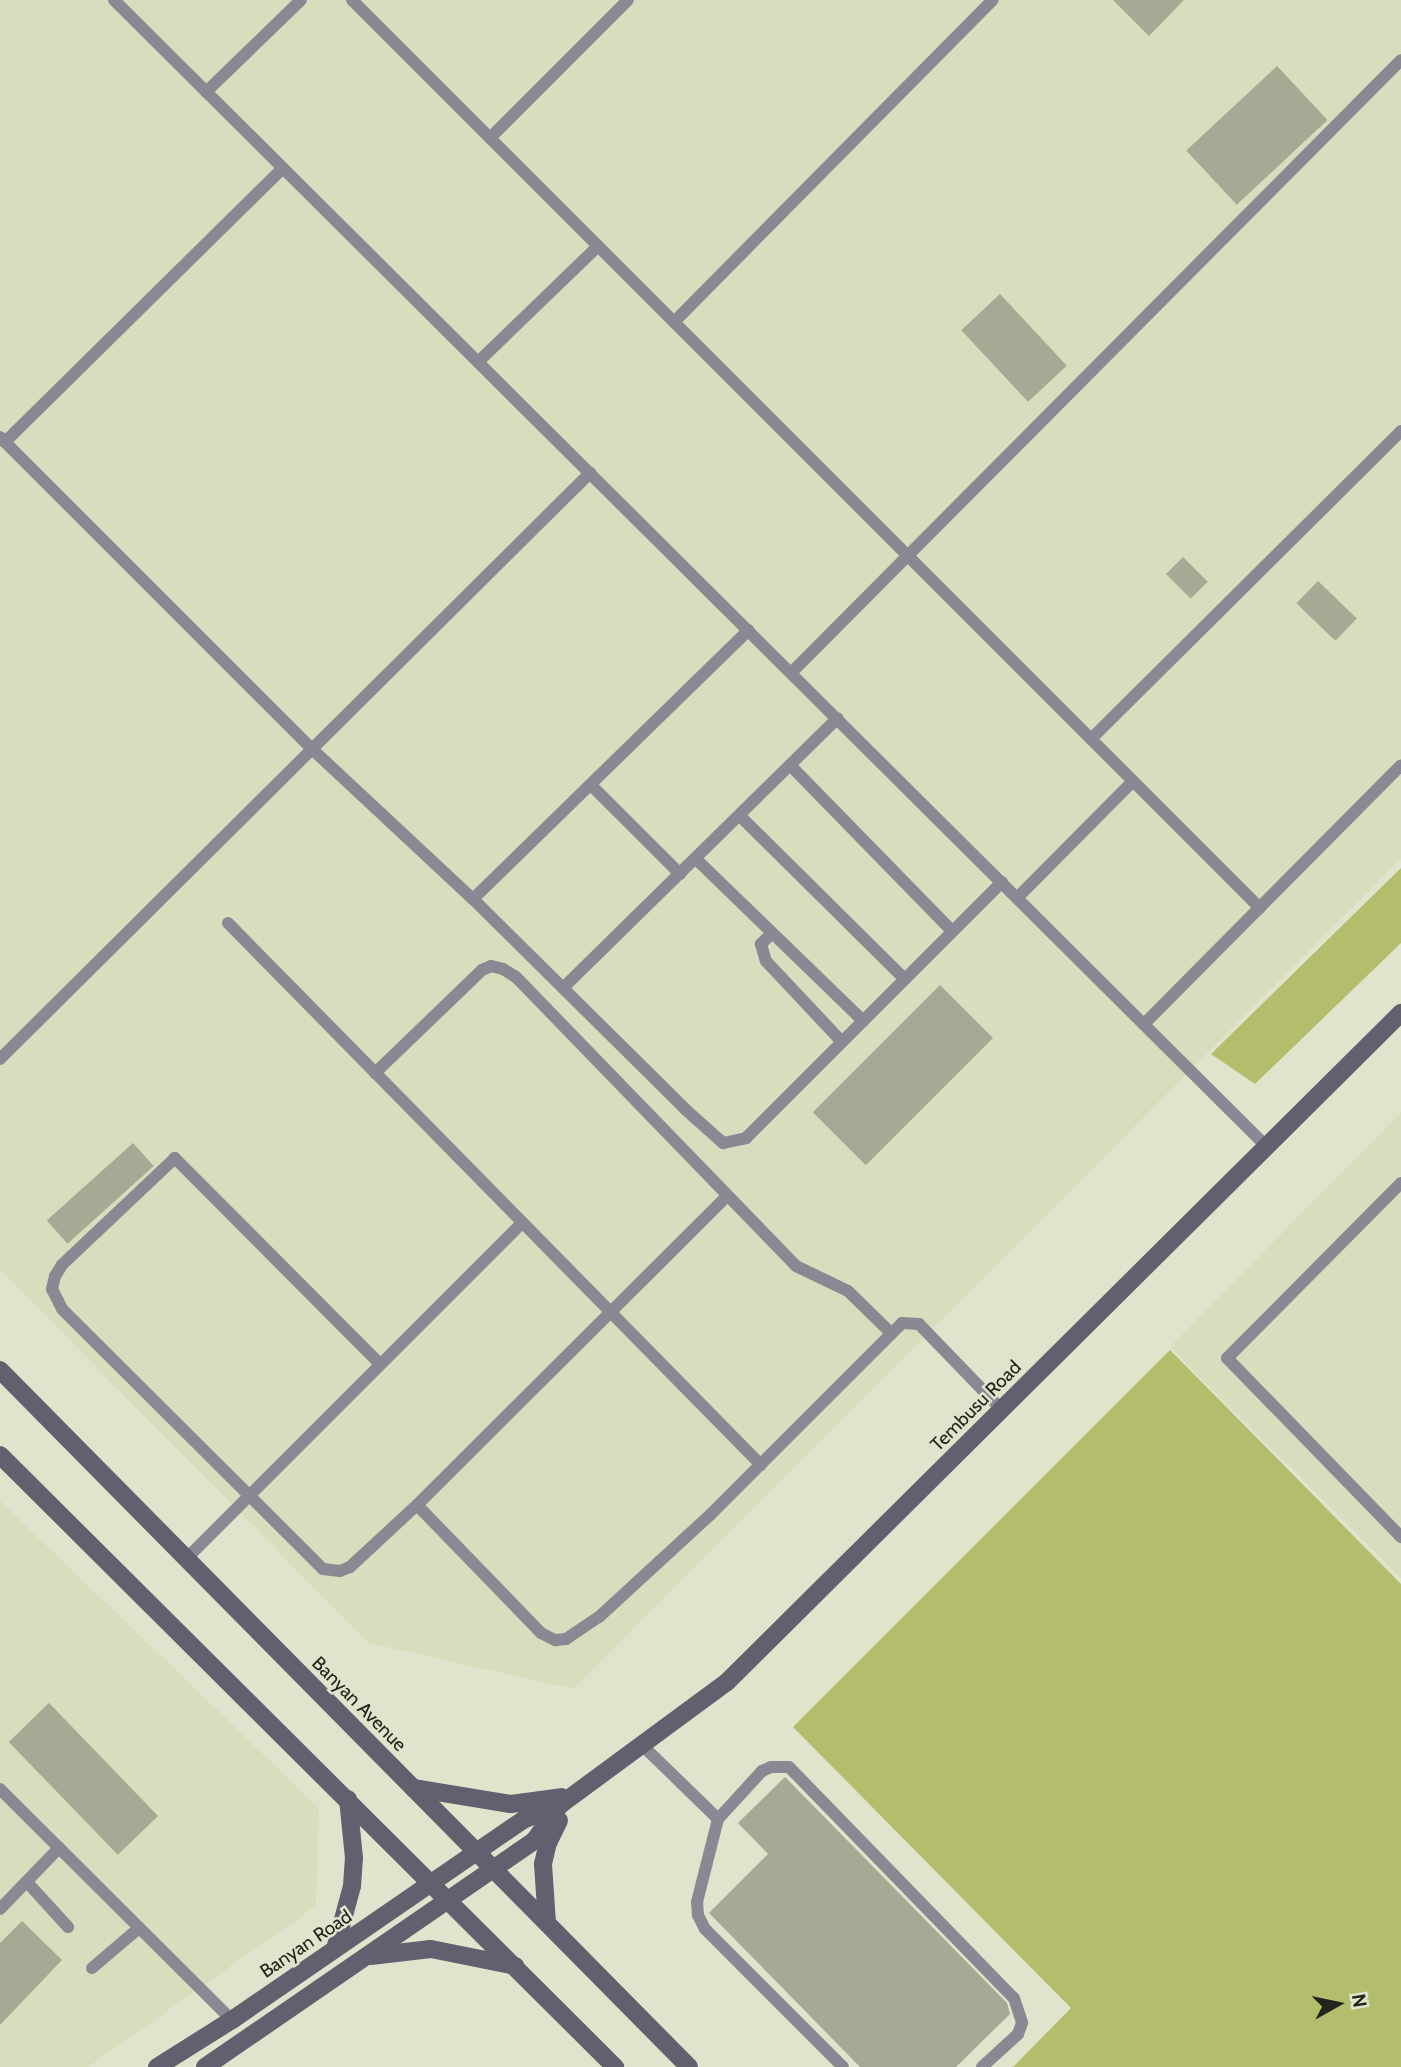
<!DOCTYPE html>
<style>
body{margin:0}
#map{position:relative;width:1401px;height:2067px;overflow:hidden;background:#e0e4cc;font-family:Cabin,sans-serif}
div>[style]{position:absolute}
[style*='--x']{left:calc(var(--x)*1px);top:calc(var(--y)*1px);width:calc(var(--w)*1px);rotate:calc(var(--a)*1deg)}
.built>*{inset:0;background:#d8ddbd}
.green>*{inset:0;background:#b4bd6b}
.building>*{inset:0;background:#a6a993;transform-origin:0 0}
.lane>*{height:12px;margin:-6px;padding:0 6px;transform-origin:6px;border-radius:6px;background:#898993}
.secondary>*{height:18px;margin:-9px;padding:0 9px;transform-origin:9px;border-radius:9px;background:#60606e}
span{translate:-50% -50%;white-space:nowrap;text-align:center;line-height:1.15;-webkit-text-stroke:5px #e0e4cc;paint-order:stroke}
.street-label{font-size:19px;color:#23241b}
.north{position:absolute;left:1303px;top:1969px;width:70px;height:70px;-webkit-text-stroke:5px #e0e4cc;paint-order:stroke;rotate:81deg;font-size:19px;font-weight:700;line-height:28px;text-align:center;color:#23241b}
.north::after{content:'';display:block;margin:auto;width:24px;height:32px;background:#23241b;clip-path:polygon(50% 0,100% 100%,50% 72%,0 100%)}
</style>
<div id="map">
<div class="built">
<div style="clip-path:polygon(0 0,1401px 0,1401px 859px,574px 1689px,369px 1643px,0 1270px)"></div>
<div style="clip-path:polygon(1401px 1112px,1401px 1578px,1170px 1347px)"></div>
<div style="clip-path:polygon(0 1501px,319px 1808px,316px 1906px,88px 2067px,0 2067px)"></div>
</div>
<div class="green">
<div style="clip-path:polygon(1401px 868px,1401px 943px,1255px 1084px,1211px 1054px)"></div>
<div style="clip-path:polygon(1170px 1350px,1401px 1584px,1401px 2067px,1013px 2067px,1071px 2008px,793px 1727px)"></div>
</div>
<div class="building">
<div style="clip-path:polygon(1113px 0,1184px 0,1149px 36px)"></div>
<div style="left:1277px;top:66px;width:74px;height:124px;rotate:47deg"></div>
<div style="left:1000px;top:294px;width:98px;height:53px;rotate:47deg"></div>
<div style="left:1183px;top:557px;width:35px;height:24px;rotate:45deg"></div>
<div style="left:1318px;top:581px;width:54px;height:31px;rotate:44deg"></div>
<div style="left:940px;top:985px;width:75px;height:180px;rotate:45deg"></div>
<div style="left:133px;top:1143px;width:31px;height:116px;rotate:48deg"></div>
<div style="left:49px;top:1703px;width:157px;height:56px;rotate:46deg"></div>
<div style="clip-path:polygon(785px 1777px,1007px 2003px,1010px 2014px,956px 2067px,860px 2067px,709px 1913px,768px 1854px,738px 1823px)"></div>
<div style="clip-path:polygon(22px 1921px,62px 1960px,0 2025px,0 1943px)"></div>
</div>
<div class="lane">
<div style="--x:114;--y:0;--w:1626;--a:44.85"></div>
<div style="--x:352;--y:0;--w:1284;--a:45"></div>
<div style="--x:206;--y:92;--w:132;--a:-44.1"></div>
<div style="--x:490;--y:138;--w:195;--a:-45"></div>
<div style="--x:674;--y:322;--w:453;--a:-45.3"></div>
<div style="--x:478;--y:362;--w:167;--a:-44"></div>
<div style="--x:0;--y:437;--w:441;--a:45"></div>
<div style="--x:312;--y:749;--w:220;--a:43"></div>
<div style="--x:473;--y:899;--w:300;--a:44.7"></div>
<div style="--x:686;--y:1110;--w:50;--a:41.7"></div>
<div style="--x:723;--y:1143;--w:24;--a:-12"></div>
<div style="--x:746;--y:1138;--w:362;--a:-45"></div>
<div style="--x:5;--y:442;--w:390;--a:-44.6"></div>
<div style="--x:792;--y:672;--w:863;--a:-45.14"></div>
<div style="--x:1091;--y:739;--w:437;--a:-44.8"></div>
<div style="--x:790;--y:765;--w:232;--a:45.7"></div>
<div style="--x:591;--y:785;--w:126;--a:45"></div>
<div style="--x:740;--y:816;--w:232;--a:44.7"></div>
<div style="--x:696;--y:859;--w:233;--a:44.1"></div>
<div style="--x:1018;--y:897;--w:163;--a:-45.2"></div>
<div style="--x:473;--y:899;--w:385;--a:-44.3"></div>
<div style="--x:228;--y:923;--w:760;--a:45.48"></div>
<div style="--x:772;--y:933;--w:16;--a:135"></div>
<div style="--x:761;--y:944;--w:18;--a:74"></div>
<div style="--x:766;--y:961;--w:111;--a:46.8"></div>
<div style="--x:563;--y:988;--w:385;--a:-44.5"></div>
<div style="--x:1145;--y:1023;--w:363;--a:-45.2"></div>
<div style="--x:0;--y:1059;--w:832;--a:-44.81"></div>
<div style="--x:375;--y:1073;--w:149;--a:-43.9"></div>
<div style="--x:482;--y:970;--w:10;--a:-24"></div>
<div style="--x:491;--y:966;--w:12;--a:14"></div>
<div style="--x:503;--y:969;--w:15;--a:32"></div>
<div style="--x:516;--y:977;--w:402;--a:45.9"></div>
<div style="--x:796;--y:1266;--w:58;--a:25.7"></div>
<div style="--x:848;--y:1291;--w:59;--a:44.3"></div>
<div style="--x:1401;--y:1183;--w:247;--a:134.8"></div>
<div style="--x:1227;--y:1358;--w:250;--a:45.8"></div>
<div style="--x:380;--y:1364;--w:291;--a:-134.9"></div>
<div style="--x:175;--y:1158;--w:156;--a:136.6"></div>
<div style="--x:62;--y:1265;--w:13;--a:122"></div>
<div style="--x:55;--y:1276;--w:13;--a:103"></div>
<div style="--x:52;--y:1289;--w:22;--a:63"></div>
<div style="--x:62;--y:1309;--w:368;--a:44.9"></div>
<div style="--x:323;--y:1569;--w:17;--a:7"></div>
<div style="--x:340;--y:1571;--w:11;--a:-22"></div>
<div style="--x:350;--y:1567;--w:91;--a:-42.8"></div>
<div style="--x:417;--y:1505;--w:436;--a:-44.9"></div>
<div style="--x:417;--y:1505;--w:178;--a:45.9"></div>
<div style="--x:541;--y:1633;--w:16;--a:27"></div>
<div style="--x:555;--y:1640;--w:11;--a:-5"></div>
<div style="--x:566;--y:1639;--w:40;--a:-34"></div>
<div style="--x:599;--y:1617;--w:151;--a:-42.6"></div>
<div style="--x:710;--y:1515;--w:272;--a:-45"></div>
<div style="--x:902;--y:1323;--w:17;--a:3"></div>
<div style="--x:919;--y:1324;--w:120;--a:46"></div>
<div style="--x:186;--y:1559;--w:475;--a:-45"></div>
<div style="--x:642;--y:1745;--w:106;--a:44.2"></div>
<div style="--x:0;--y:1789;--w:327;--a:44.9"></div>
<div style="--x:27;--y:1882;--w:61;--a:47.7"></div>
<div style="--x:0;--y:1909;--w:85;--a:-46"></div>
<div style="--x:92;--y:1968;--w:62;--a:-40.4"></div>
<div style="--x:843;--y:2067;--w:195;--a:-135"></div>
<div style="--x:705;--y:1929;--w:16;--a:-117"></div>
<div style="--x:698;--y:1915;--w:13;--a:-94"></div>
<div style="--x:697;--y:1902;--w:86;--a:-75.8"></div>
<div style="--x:718;--y:1819;--w:65;--a:-47.5"></div>
<div style="--x:762;--y:1771;--w:10;--a:-24"></div>
<div style="--x:771;--y:1767;--w:18;--a:0"></div>
<div style="--x:789;--y:1767;--w:322;--a:45.8"></div>
<div style="--x:1014;--y:1998;--w:26;--a:72"></div>
<div style="--x:1022;--y:2023;--w:12;--a:110"></div>
<div style="--x:1018;--y:2034;--w:49;--a:137.5"></div>
</div>
<div class="secondary">
<div style="--x:0;--y:1370;--w:980;--a:45.33"></div>
<div style="--x:0;--y:1455;--w:868;--a:44.86"></div>
<div style="--x:413;--y:1788;--w:99;--a:9.3"></div>
<div style="--x:511;--y:1804;--w:51;--a:-7.8"></div>
<div style="--x:547;--y:1923;--w:59;--a:-93.9"></div>
<div style="--x:543;--y:1864;--w:22;--a:-77"></div>
<div style="--x:548;--y:1843;--w:25;--a:-64"></div>
<div style="--x:335;--y:1949;--w:65;--a:-74.9"></div>
<div style="--x:352;--y:1886;--w:28;--a:-86"></div>
<div style="--x:354;--y:1858;--w:59;--a:-95.8"></div>
<div style="--x:371;--y:1956;--w:60;--a:-6.7"></div>
<div style="--x:431;--y:1949;--w:86;--a:11.4"></div>
<div style="--x:157;--y:2067;--w:89;--a:-32.1"></div>
<div style="--x:232;--y:2020;--w:353;--a:-34.5"></div>
<div style="--x:523;--y:1820;--w:40;--a:-22"></div>
<div style="--x:205;--y:2067;--w:399;--a:-34.5"></div>
<div style="--x:534;--y:1841;--w:44;--a:-54.2"></div>
<div style="--x:560;--y:1805;--w:207;--a:-36.4"></div>
<div style="--x:727;--y:1682;--w:950;--a:-44.79"></div>
</div>
<div class="street-label">
<span style="left:976px;top:1406px;rotate:-45deg">Tembusu Road</span>
<span style="left:359px;top:1704px;rotate:45deg">Banyan Avenue</span>
<span style="left:306px;top:1944px;rotate:-34deg">Banyan Road</span>
</div>
<div class="north">N</div>
</div>
